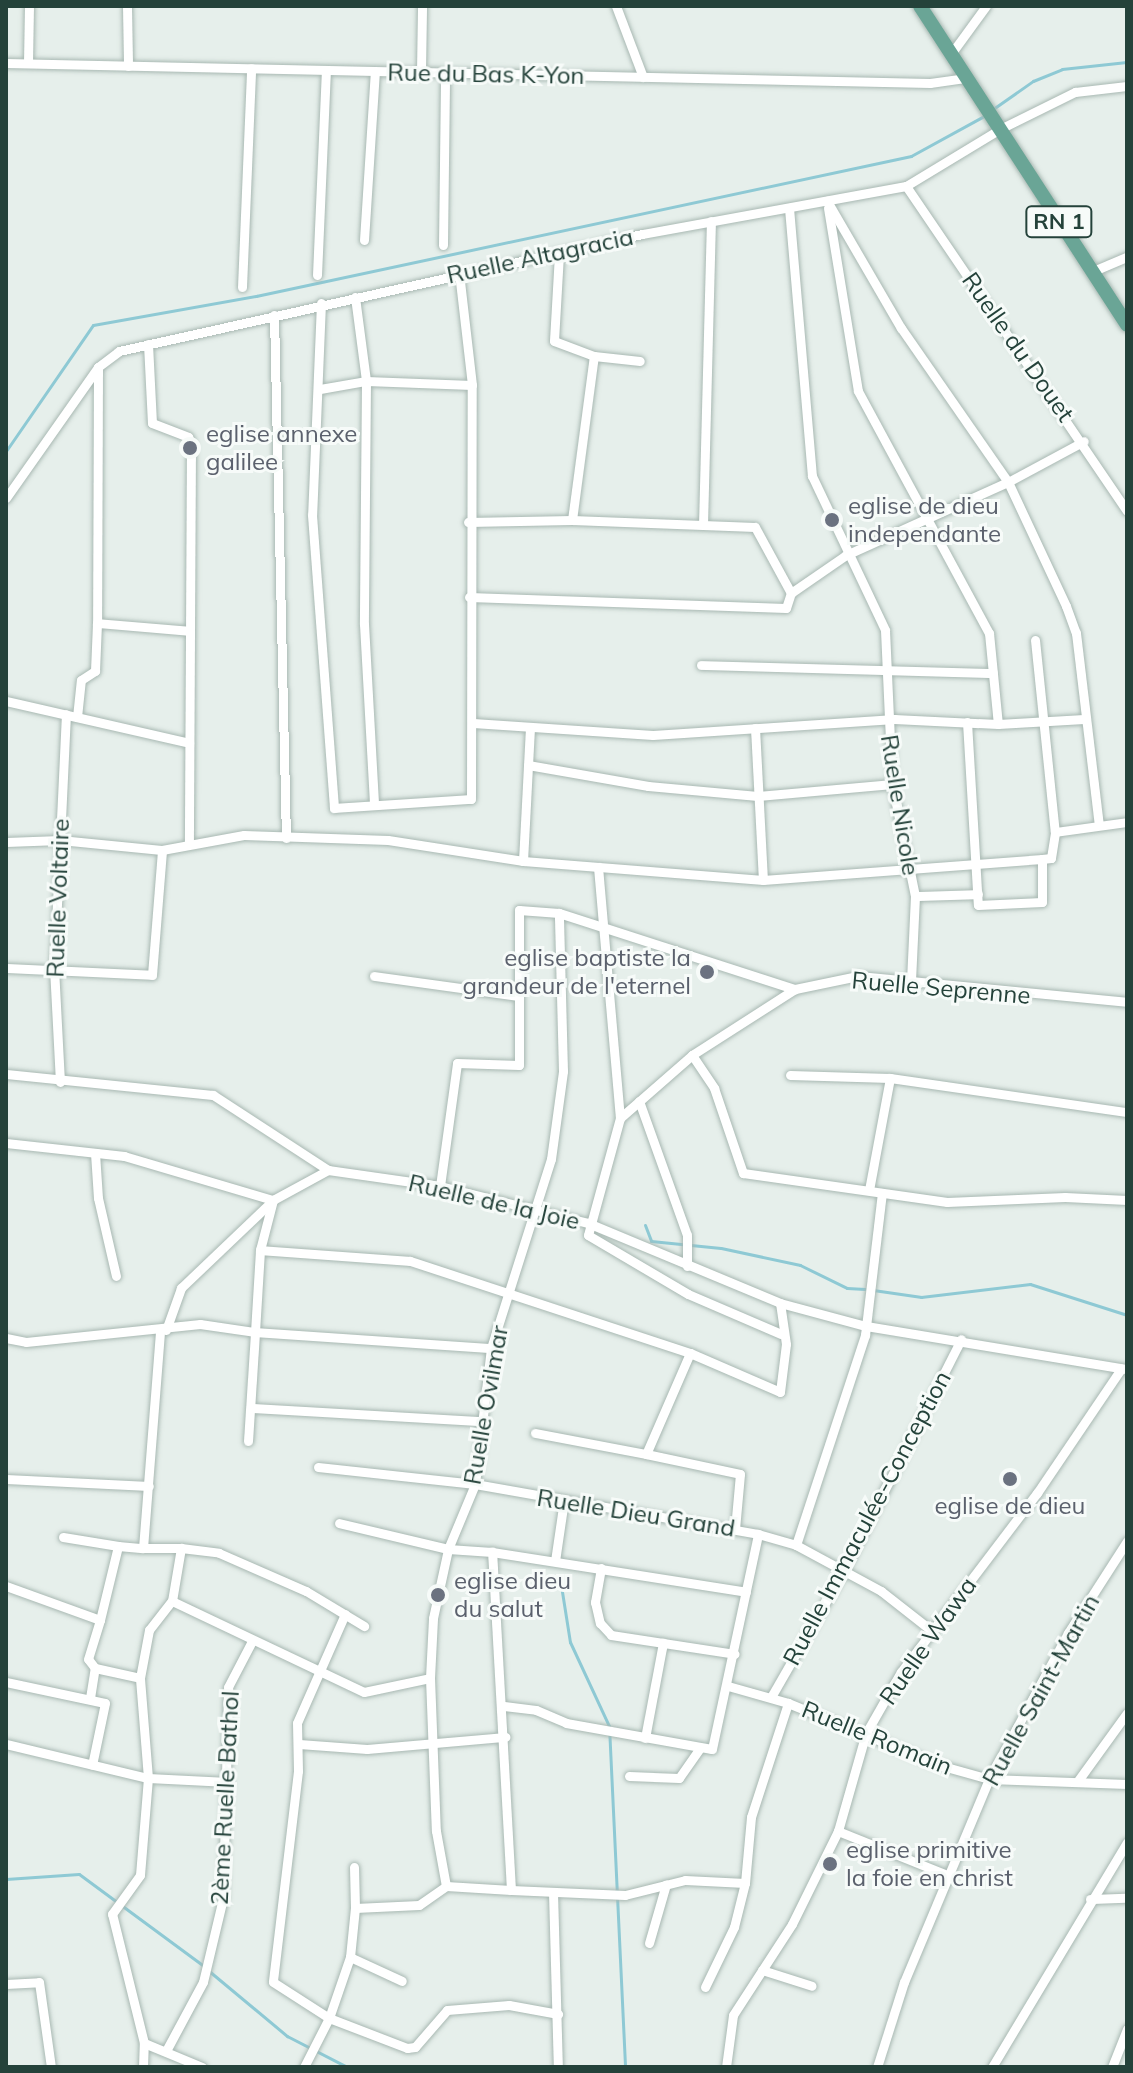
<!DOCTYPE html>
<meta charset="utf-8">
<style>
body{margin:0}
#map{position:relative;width:1133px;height:2073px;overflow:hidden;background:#e6efeb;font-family:Mulish,sans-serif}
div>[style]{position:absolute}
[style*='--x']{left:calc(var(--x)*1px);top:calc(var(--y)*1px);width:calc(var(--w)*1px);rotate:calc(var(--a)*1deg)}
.stream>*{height:3px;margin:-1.5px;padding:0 1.5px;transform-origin:1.5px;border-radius:1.5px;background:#8ec9d4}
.roads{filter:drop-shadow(0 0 2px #a8b8b2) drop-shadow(0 0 2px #a8b8b2)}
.minor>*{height:9px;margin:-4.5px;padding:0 4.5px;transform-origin:4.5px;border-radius:4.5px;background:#fff}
.primary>*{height:14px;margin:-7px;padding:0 7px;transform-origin:7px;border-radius:7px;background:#6aa596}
.dots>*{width:22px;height:22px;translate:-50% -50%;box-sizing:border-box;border:4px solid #f7fbf9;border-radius:50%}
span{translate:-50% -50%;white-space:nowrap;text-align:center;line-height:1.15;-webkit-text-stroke:6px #f7fbf9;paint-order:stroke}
.shield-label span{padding:2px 6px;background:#f7fbf9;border:2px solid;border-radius:6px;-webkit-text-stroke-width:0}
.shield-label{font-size:22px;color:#24423a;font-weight:700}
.street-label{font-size:24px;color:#24423a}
.worship-label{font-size:24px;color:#5b616d}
.left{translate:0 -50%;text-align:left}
.right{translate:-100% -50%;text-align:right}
.frame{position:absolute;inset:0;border:8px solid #24423a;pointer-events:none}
</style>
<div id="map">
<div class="stream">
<div style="--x:993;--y:109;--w:49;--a:-35"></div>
<div style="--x:1033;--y:81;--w:31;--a:-22"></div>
<div style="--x:1062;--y:69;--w:65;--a:-6.1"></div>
<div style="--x:6;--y:451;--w:153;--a:-55.4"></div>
<div style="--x:93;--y:325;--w:166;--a:-10.1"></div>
<div style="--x:256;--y:296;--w:670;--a:-12.06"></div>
<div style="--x:911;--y:156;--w:83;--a:-28.7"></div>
<div style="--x:645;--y:1225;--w:17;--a:69"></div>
<div style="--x:651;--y:1241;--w:70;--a:5.7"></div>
<div style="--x:721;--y:1248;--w:81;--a:12.1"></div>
<div style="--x:800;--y:1265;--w:52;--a:26.1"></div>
<div style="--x:847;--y:1288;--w:18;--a:3"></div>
<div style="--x:873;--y:1290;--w:49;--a:8.3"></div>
<div style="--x:921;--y:1297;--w:110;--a:-6.8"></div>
<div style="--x:1030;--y:1284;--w:102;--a:17.7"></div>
<div style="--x:560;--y:1579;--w:64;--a:81"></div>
<div style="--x:570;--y:1642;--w:93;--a:65.1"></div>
<div style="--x:609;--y:1726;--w:341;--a:87.3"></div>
<div style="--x:6;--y:1879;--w:73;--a:-3.9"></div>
<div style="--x:79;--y:1874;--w:155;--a:36.4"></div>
<div style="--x:209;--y:1971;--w:102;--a:39.8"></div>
<div style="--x:287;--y:2036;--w:68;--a:27.3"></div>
</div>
<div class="roads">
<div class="minor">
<div style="--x:127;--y:6;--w:60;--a:89"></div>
<div style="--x:616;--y:6;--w:76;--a:69.2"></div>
<div style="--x:951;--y:54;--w:59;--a:-53.9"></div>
<div style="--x:6;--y:63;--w:924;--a:1.24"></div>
<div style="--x:930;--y:83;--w:35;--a:-8"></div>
<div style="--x:28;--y:63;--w:57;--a:-89"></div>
<div style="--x:421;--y:72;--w:66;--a:-89.1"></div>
<div style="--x:906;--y:186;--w:393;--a:55.8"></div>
<div style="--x:827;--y:201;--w:147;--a:59.8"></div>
<div style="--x:901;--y:328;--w:188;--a:55.2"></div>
<div style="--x:1008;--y:482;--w:137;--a:64.9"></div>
<div style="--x:1066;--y:606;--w:29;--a:70"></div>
<div style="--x:1076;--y:633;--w:193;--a:83.2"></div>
<div style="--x:789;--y:208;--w:269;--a:85.1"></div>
<div style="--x:812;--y:476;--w:170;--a:64.6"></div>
<div style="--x:885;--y:630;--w:154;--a:87.4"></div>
<div style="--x:892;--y:784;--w:114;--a:78.4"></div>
<div style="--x:915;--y:896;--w:85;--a:92.7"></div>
<div style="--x:828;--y:208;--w:185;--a:80.7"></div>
<div style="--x:858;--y:391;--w:275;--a:61.6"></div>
<div style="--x:989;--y:633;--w:91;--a:84.4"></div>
<div style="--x:364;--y:240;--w:169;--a:-86.3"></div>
<div style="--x:443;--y:245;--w:172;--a:-89.3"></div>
<div style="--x:559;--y:254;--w:87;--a:93.3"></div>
<div style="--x:554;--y:341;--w:43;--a:20.6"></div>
<div style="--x:594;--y:356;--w:46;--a:6.2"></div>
<div style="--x:1091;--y:272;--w:39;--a:-23"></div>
<div style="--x:317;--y:275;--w:205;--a:-87.5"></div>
<div style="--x:242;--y:287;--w:219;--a:-87.6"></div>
<div style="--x:355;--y:297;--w:85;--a:82.5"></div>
<div style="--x:366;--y:381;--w:243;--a:90.5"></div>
<div style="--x:364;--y:624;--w:181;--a:86.8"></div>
<div style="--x:321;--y:303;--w:212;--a:92.4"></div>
<div style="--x:312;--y:515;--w:294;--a:85.7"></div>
<div style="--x:334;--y:808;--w:137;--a:-3.8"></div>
<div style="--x:471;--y:799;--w:414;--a:-89.9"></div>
<div style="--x:472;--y:385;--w:113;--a:-96.6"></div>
<div style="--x:274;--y:315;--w:523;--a:88.69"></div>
<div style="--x:148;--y:344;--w:79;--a:87.1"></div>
<div style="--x:152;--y:423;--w:39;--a:21"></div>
<div style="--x:188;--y:437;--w:7;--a:63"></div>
<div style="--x:191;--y:443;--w:401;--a:90.3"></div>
<div style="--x:98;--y:367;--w:256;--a:90.2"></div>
<div style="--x:97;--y:623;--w:93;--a:4.9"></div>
<div style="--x:320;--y:389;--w:47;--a:-9.9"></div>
<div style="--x:366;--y:381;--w:106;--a:2.2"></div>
<div style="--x:6;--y:498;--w:160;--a:-54.9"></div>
<div style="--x:98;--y:367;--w:26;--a:-37"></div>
<div style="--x:119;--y:351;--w:536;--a:-12.61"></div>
<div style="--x:642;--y:234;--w:268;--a:-10.3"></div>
<div style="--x:906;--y:186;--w:110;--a:-31.2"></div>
<div style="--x:1000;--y:129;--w:84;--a:-26.3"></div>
<div style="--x:1075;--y:92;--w:52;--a:-6.6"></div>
<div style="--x:572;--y:520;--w:165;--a:-82.4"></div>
<div style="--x:468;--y:522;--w:104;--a:-1.1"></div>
<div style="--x:572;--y:520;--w:183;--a:2.2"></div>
<div style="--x:755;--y:527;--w:75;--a:61.4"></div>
<div style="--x:703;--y:525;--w:304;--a:-88.5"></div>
<div style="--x:469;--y:597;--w:317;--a:2"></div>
<div style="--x:786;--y:608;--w:16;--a:-72"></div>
<div style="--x:791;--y:593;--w:67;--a:-34.6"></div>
<div style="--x:846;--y:555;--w:178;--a:-24.3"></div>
<div style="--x:1008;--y:482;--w:86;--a:-28.3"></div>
<div style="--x:1035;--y:640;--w:193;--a:84.1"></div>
<div style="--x:701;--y:665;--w:292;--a:1.6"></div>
<div style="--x:6;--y:701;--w:188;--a:12.9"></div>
<div style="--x:77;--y:717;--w:37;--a:-84"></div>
<div style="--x:81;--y:680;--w:17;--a:-33"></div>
<div style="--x:95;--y:671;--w:48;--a:-87.6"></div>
<div style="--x:967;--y:722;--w:183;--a:86.6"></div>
<div style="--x:978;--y:905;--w:64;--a:-2.7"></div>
<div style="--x:1042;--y:902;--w:43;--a:-90"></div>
<div style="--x:1042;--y:859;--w:9;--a:-6"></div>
<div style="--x:1051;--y:858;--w:26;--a:-81"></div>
<div style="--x:1055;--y:832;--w:73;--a:-7.9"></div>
<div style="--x:473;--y:723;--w:180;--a:3.8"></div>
<div style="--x:653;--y:735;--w:242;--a:-3.8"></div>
<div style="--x:894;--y:719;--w:104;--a:2.8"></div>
<div style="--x:998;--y:724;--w:86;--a:-3.3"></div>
<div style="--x:755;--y:728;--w:152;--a:87"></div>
<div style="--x:528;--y:765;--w:122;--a:9.9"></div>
<div style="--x:648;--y:786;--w:110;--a:5.2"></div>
<div style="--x:758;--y:796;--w:135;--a:-5.1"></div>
<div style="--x:6;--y:842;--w:54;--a:-2.1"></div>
<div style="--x:60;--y:840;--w:102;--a:5.6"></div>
<div style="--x:523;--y:861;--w:134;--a:-87"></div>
<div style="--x:598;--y:867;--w:252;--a:85"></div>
<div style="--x:915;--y:896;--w:63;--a:-1.8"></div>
<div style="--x:6;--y:968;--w:146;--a:2.7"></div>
<div style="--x:152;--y:975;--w:125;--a:-85.4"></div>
<div style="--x:162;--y:850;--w:83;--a:-10.4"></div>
<div style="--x:244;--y:835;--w:144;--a:2"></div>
<div style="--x:388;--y:840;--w:137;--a:8.8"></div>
<div style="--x:523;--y:861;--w:241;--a:4.5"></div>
<div style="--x:763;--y:880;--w:280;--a:-4.3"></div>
<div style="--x:374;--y:976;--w:145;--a:7.9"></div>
<div style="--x:692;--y:1055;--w:40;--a:56"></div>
<div style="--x:714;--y:1088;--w:90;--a:71.2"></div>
<div style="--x:743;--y:1173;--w:206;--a:8.1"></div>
<div style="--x:947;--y:1202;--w:118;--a:-2.4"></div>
<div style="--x:1065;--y:1197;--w:62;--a:2.8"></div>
<div style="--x:6;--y:1074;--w:208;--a:5.8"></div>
<div style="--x:213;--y:1095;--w:137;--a:33.1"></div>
<div style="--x:328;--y:1170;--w:113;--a:8.1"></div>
<div style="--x:440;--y:1186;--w:153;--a:14"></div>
<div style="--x:588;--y:1223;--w:208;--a:22.6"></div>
<div style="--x:780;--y:1303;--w:89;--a:15"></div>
<div style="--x:866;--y:1326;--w:265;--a:9.4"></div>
<div style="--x:790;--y:1075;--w:100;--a:1.7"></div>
<div style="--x:890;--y:1078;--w:239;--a:8.2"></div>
<div style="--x:60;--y:1082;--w:114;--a:-93"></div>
<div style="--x:54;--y:968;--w:254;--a:-87.3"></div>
<div style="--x:639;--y:1101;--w:142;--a:70.3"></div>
<div style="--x:687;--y:1235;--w:31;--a:90"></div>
<div style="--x:6;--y:1143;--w:119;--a:6.3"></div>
<div style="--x:124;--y:1156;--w:155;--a:16.5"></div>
<div style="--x:273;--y:1200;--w:63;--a:-28.6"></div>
<div style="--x:95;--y:1153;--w:45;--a:86.2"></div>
<div style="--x:98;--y:1198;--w:80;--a:77"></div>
<div style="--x:440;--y:1186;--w:124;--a:-82.1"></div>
<div style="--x:457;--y:1063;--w:62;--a:1.8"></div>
<div style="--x:519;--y:1065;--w:155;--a:-90"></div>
<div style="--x:519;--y:910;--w:40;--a:4.3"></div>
<div style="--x:559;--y:913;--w:248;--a:17.9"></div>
<div style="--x:869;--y:1190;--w:114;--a:-79.4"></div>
<div style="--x:260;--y:1250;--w:150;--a:4.2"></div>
<div style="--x:410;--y:1261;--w:295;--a:18.2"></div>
<div style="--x:690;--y:1353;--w:98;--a:23.4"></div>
<div style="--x:780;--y:1392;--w:48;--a:-82.9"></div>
<div style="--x:786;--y:1344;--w:41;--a:-98.3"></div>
<div style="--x:166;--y:1330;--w:45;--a:-70.3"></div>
<div style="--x:181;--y:1288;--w:127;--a:-43.7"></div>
<div style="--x:781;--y:1334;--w:101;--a:-156.7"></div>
<div style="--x:688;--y:1294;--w:116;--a:-149.5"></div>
<div style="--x:588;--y:1235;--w:121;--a:-74.7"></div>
<div style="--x:620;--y:1118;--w:96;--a:-41.2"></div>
<div style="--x:692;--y:1055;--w:122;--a:-32.7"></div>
<div style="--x:795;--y:989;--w:64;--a:-11.7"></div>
<div style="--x:858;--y:976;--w:270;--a:5.5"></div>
<div style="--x:6;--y:1338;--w:20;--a:11"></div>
<div style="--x:26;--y:1342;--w:175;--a:-5.9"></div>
<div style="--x:200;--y:1324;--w:56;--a:8.3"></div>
<div style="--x:255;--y:1332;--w:82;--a:-86.5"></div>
<div style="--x:260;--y:1250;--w:52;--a:-75.4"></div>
<div style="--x:690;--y:1353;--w:110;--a:113.5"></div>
<div style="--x:646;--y:1454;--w:96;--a:12"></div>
<div style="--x:740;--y:1474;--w:55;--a:95.2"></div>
<div style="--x:253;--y:1408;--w:225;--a:3.3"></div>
<div style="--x:535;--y:1433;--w:113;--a:10.7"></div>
<div style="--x:248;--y:1441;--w:109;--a:-86.3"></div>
<div style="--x:255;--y:1332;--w:237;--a:3.9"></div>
<div style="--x:318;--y:1467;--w:158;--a:6.2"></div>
<div style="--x:475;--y:1484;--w:287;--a:10"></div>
<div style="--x:758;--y:1534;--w:40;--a:16"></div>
<div style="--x:796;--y:1545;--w:97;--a:28.4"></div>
<div style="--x:881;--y:1591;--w:65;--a:38.1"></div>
<div style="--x:6;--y:1479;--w:143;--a:2.8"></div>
<div style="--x:63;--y:1537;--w:56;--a:9.3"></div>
<div style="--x:796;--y:1545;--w:221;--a:-71.8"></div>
<div style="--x:865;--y:1335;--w:143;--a:-83.2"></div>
<div style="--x:181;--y:1548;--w:38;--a:7"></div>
<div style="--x:219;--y:1553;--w:95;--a:23.6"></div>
<div style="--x:306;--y:1591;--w:68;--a:31.1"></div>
<div style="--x:492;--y:1552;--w:257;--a:8.9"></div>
<div style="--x:555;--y:1561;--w:62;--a:-81.6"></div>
<div style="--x:601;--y:1568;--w:35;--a:100"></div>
<div style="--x:595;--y:1602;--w:22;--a:77"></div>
<div style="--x:600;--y:1623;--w:16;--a:47"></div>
<div style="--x:611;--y:1635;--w:125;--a:8.7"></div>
<div style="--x:6;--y:1586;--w:100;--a:19.9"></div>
<div style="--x:100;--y:1620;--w:76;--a:-76.3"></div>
<div style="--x:118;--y:1546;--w:25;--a:5"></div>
<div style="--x:172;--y:1601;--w:212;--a:25.4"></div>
<div style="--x:364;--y:1692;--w:67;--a:-12"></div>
<div style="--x:430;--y:1678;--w:60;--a:-87.1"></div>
<div style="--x:433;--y:1618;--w:71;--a:-77.7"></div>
<div style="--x:448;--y:1549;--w:112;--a:-166.6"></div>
<div style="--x:345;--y:1614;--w:119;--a:113.8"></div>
<div style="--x:297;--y:1723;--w:48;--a:88.8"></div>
<div style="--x:298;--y:1771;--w:212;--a:96.8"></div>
<div style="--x:273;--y:1982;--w:67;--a:32.7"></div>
<div style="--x:329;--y:2018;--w:84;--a:21"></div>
<div style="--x:407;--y:2048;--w:8;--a:-7"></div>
<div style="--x:415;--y:2047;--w:49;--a:-49.1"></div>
<div style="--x:447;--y:2010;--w:62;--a:-4.6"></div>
<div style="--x:509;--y:2005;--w:50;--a:10.4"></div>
<div style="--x:95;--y:1668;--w:46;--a:12.5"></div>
<div style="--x:430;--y:1678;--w:153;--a:87.8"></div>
<div style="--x:436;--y:1831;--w:56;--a:79.7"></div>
<div style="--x:6;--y:1682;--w:101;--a:12"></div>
<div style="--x:105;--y:1703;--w:63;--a:101.8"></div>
<div style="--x:728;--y:1686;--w:62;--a:15.8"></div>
<div style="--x:788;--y:1703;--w:163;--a:22.3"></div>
<div style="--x:939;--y:1765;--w:52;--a:15.6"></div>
<div style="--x:989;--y:1779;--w:138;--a:2.1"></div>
<div style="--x:771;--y:1697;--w:144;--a:-60.1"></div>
<div style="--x:843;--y:1572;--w:261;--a:-63.1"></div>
<div style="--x:90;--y:1698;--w:30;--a:-81"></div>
<div style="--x:95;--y:1668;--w:11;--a:-128"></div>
<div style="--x:88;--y:1659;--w:41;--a:-72.9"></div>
<div style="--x:504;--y:1706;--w:32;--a:7"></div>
<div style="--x:536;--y:1710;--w:33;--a:23"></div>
<div style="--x:566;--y:1723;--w:148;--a:10.1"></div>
<div style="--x:712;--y:1749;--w:220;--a:-77.9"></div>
<div style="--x:645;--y:1738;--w:97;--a:-79.3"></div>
<div style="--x:6;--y:1744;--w:146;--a:13.5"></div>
<div style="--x:148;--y:1778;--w:80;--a:2.9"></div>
<div style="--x:299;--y:1744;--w:68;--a:4.2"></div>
<div style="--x:367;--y:1749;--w:139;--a:-5"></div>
<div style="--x:629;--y:1776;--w:50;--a:2.3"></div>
<div style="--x:679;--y:1778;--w:37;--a:-55"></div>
<div style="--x:1077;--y:1782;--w:85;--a:-54.1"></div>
<div style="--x:838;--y:1831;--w:121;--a:21.9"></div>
<div style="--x:354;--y:1867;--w:41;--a:88.6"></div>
<div style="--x:511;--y:1890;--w:114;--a:2.5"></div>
<div style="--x:625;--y:1895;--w:62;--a:-14"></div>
<div style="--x:685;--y:1880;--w:60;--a:2.9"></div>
<div style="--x:553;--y:1892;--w:175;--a:88.4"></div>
<div style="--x:1090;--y:1899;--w:37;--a:-2"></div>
<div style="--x:649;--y:1943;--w:61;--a:-73.9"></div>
<div style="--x:350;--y:1957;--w:57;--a:24.8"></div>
<div style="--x:762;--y:1970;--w:52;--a:17.7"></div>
<div style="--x:6;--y:1984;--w:33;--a:-3"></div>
<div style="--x:39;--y:1982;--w:86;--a:82"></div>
<div style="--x:705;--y:1987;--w:67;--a:-64.2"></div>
<div style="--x:734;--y:1927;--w:45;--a:-76"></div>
<div style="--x:745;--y:1883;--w:66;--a:-84.8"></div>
<div style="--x:751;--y:1817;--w:120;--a:-72"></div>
<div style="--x:144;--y:2043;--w:63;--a:22.5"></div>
<div style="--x:167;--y:2049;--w:76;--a:-61.8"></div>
<div style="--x:203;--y:1982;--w:86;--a:-76.6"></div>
<div style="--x:223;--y:1898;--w:211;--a:-88.6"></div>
<div style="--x:228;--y:1687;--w:52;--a:-62.4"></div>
<div style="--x:143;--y:2067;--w:24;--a:-88"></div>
<div style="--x:144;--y:2043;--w:133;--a:-103.9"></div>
<div style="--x:112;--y:1914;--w:48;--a:-54.3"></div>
<div style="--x:140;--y:1875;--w:97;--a:-85.3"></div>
<div style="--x:148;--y:1778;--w:100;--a:-94.6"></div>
<div style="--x:140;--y:1678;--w:49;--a:-79.4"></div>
<div style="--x:149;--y:1630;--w:37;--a:-52"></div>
<div style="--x:172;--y:1601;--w:54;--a:-80.4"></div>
<div style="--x:181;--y:1548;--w:38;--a:180"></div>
<div style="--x:143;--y:1548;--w:217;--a:-85.5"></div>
<div style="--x:304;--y:2067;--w:55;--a:-63"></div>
<div style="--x:329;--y:2018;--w:65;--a:-71"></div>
<div style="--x:350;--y:1957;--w:49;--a:-84.2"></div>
<div style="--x:355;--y:1908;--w:64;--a:-2.7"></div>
<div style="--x:419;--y:1905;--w:33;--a:-35"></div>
<div style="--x:446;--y:1886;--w:65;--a:3.5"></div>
<div style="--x:511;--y:1890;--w:339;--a:-93.2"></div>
<div style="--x:492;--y:1552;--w:44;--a:-176.1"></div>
<div style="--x:448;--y:1549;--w:70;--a:-67.4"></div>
<div style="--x:475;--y:1484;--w:137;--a:-83.3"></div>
<div style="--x:491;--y:1348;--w:198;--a:-72.4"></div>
<div style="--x:551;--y:1159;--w:89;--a:-82.2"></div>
<div style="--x:563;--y:1071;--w:158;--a:-91.5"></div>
<div style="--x:726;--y:2067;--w:52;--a:-82.3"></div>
<div style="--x:733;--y:2015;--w:108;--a:-57"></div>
<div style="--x:792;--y:1924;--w:104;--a:-63.7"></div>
<div style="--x:838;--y:1831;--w:102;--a:-74.1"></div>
<div style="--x:866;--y:1733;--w:70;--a:-60.2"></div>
<div style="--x:901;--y:1672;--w:225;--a:-52.8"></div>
<div style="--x:1037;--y:1493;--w:150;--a:-55.9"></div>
<div style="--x:877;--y:2067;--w:89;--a:-72.4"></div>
<div style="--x:904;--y:1982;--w:220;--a:-67.3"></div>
<div style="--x:989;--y:1779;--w:166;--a:-61.6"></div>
<div style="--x:1068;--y:1633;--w:109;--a:-57.3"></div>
<div style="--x:992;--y:2067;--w:262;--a:-59"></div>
<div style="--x:1112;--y:2067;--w:41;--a:-68.5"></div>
</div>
<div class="primary">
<div style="--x:920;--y:6;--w:380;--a:57"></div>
</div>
</div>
<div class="dots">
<div style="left:190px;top:448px;background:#6b7280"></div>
<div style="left:832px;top:520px;background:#6b7280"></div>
<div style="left:707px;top:972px;background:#6b7280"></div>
<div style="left:1010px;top:1479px;background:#6b7280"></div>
<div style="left:438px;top:1595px;background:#6b7280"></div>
<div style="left:830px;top:1864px;background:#6b7280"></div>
</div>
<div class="shield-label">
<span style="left:1059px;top:222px">RN 1</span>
</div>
<div class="street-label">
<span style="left:486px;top:74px;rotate:1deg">Rue du Bas K-Yon</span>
<span style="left:540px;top:256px;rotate:-12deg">Ruelle Altagracia</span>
<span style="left:1018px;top:347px;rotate:55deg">Ruelle du Douet</span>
<span style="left:900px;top:805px;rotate:81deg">Ruelle Nicole</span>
<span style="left:58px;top:898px;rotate:-88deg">Ruelle Voltaire</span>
<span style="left:941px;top:988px;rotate:5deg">Ruelle Seprenne</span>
<span style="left:494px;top:1202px;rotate:13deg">Ruelle de la Joie</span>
<span style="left:486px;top:1405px;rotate:-80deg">Ruelle Ovilmar</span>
<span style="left:636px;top:1513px;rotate:9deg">Ruelle Dieu Grand</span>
<span style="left:867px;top:1518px;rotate:-62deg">Ruelle Immaculée-Conception</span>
<span style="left:928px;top:1641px;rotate:-55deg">Ruelle Wawa</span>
<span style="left:1041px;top:1690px;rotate:-61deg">Ruelle Saint-Martin</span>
<span style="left:877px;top:1738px;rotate:22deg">Ruelle Romain</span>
<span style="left:225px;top:1798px;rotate:-87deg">2ème Ruelle Bathol</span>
</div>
<div class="worship-label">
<span class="left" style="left:206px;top:448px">eglise annexe<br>galilee</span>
<span class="left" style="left:848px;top:520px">eglise de dieu<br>independante</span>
<span class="right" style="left:691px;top:972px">eglise baptiste la<br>grandeur de l'eternel</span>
<span style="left:1010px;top:1506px">eglise de dieu</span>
<span class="left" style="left:454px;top:1595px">eglise dieu<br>du salut</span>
<span class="left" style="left:846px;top:1864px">eglise primitive<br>la foie en christ</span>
</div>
<div class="frame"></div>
</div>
